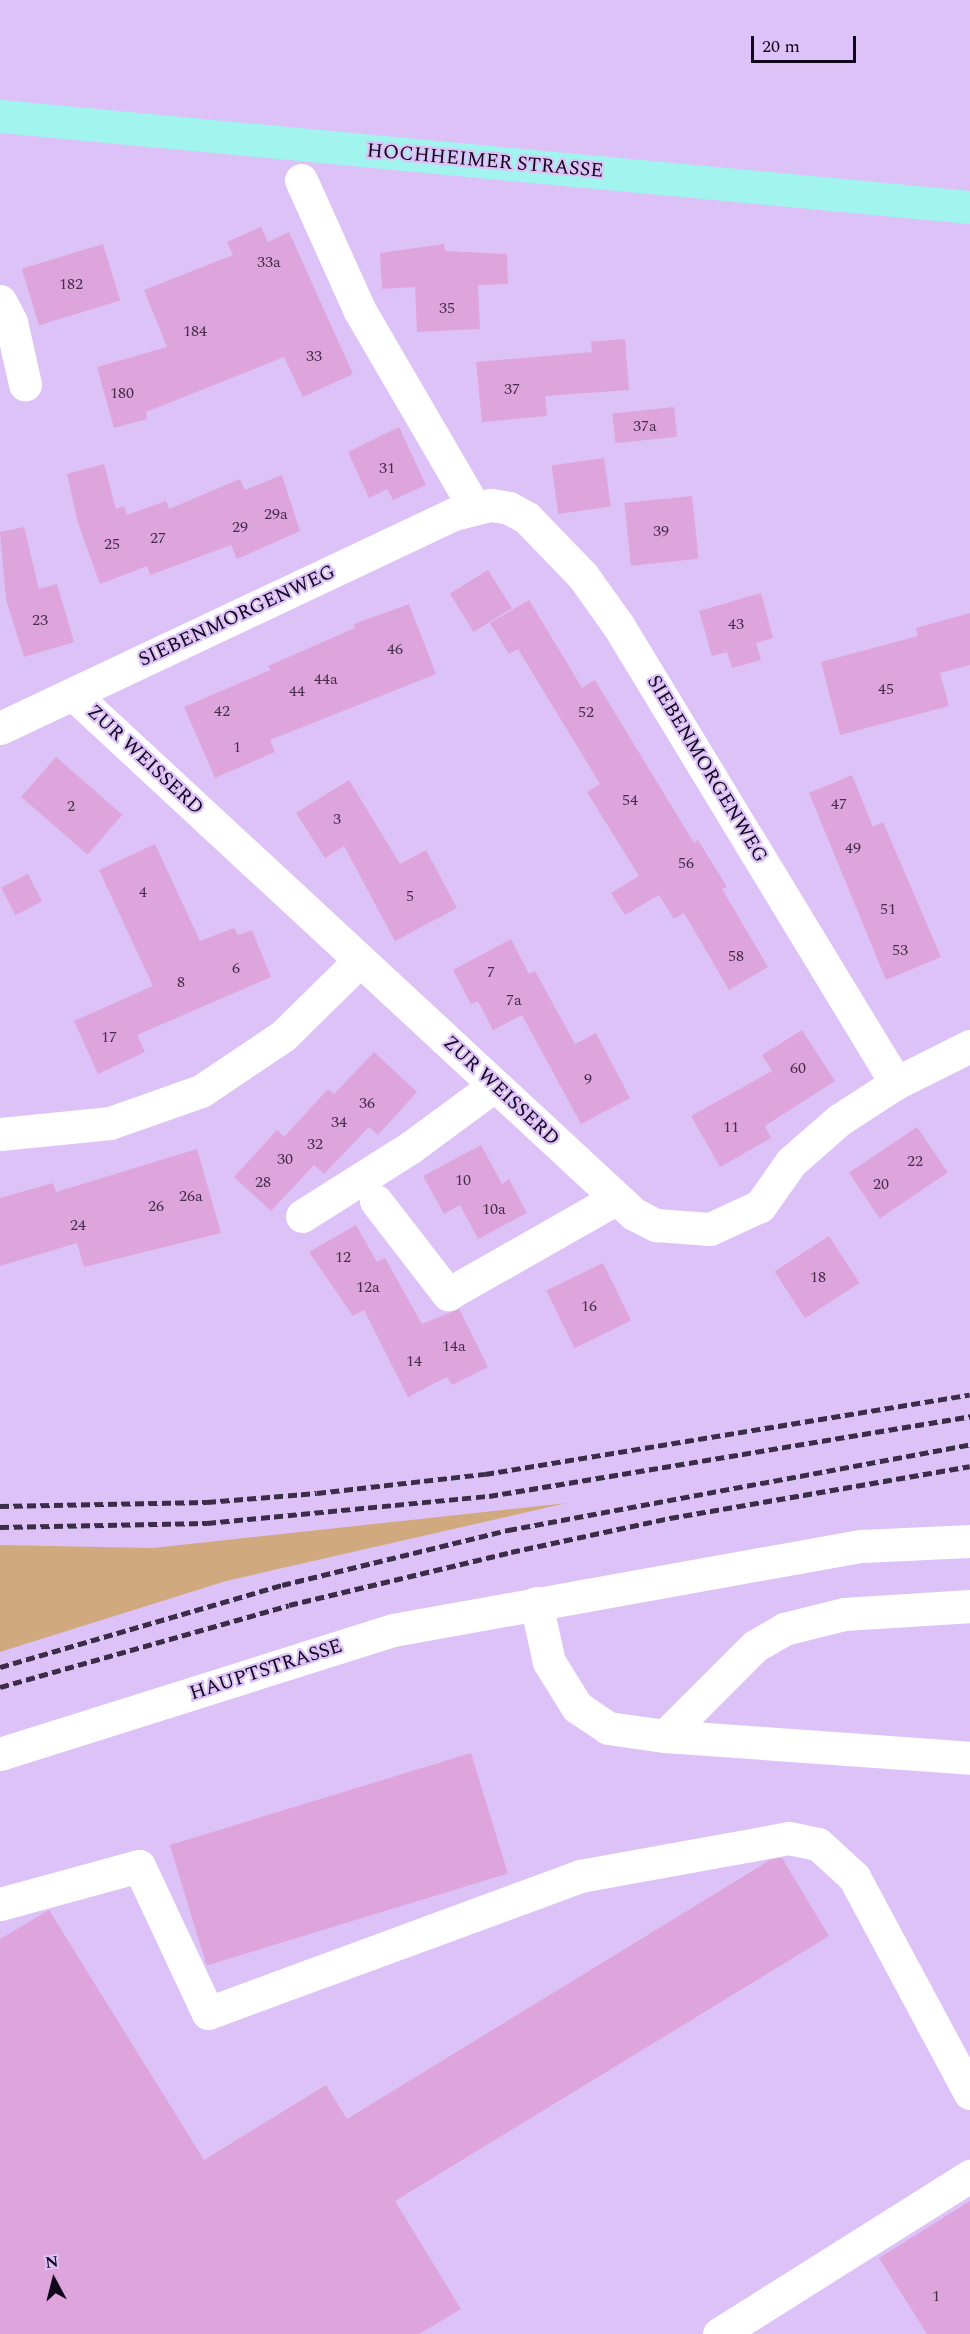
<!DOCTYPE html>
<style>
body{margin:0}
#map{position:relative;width:970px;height:2334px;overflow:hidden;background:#ddc2f8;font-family:Spectral,serif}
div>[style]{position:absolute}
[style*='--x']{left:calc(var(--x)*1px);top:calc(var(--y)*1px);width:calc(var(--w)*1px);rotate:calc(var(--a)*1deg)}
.green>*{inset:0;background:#d1a97f}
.building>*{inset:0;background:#dea5dc;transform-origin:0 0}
.minor>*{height:33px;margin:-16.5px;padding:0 16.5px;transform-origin:16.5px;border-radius:16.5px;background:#fff}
.major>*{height:33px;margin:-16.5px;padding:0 16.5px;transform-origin:16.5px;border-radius:16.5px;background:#a1f5ee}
.rail>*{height:4.5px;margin-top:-2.25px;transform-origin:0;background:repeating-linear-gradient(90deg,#3b2c48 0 9px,transparent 0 13.5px)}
span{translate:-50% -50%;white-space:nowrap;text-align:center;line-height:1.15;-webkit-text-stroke:4.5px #ddc2f8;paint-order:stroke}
.number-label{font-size:16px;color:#442d4b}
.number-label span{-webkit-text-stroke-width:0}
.street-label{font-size:20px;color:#11051b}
.north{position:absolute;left:24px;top:2250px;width:60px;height:60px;-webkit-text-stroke:4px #ddc2f8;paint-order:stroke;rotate:353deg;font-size:16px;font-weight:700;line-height:24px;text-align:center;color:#11051b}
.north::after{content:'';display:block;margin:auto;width:21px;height:27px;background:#11051b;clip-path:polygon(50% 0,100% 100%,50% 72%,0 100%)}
.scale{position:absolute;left:751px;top:36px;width:105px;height:27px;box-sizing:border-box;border:3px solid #11051b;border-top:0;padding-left:8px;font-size:18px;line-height:21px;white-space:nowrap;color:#11051b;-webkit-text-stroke:4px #ddc2f8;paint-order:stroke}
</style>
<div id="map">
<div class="green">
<div style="clip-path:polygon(567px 1503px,226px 1581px,0 1652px,0 1545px,153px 1548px)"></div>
</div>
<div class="building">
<div style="clip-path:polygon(261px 227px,268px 242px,289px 232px,353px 374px,303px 397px,284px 357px,146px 412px,147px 419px,114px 428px,97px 367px,167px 347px,144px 290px,233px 255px,227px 242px)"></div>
<div style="left:103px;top:244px;width:59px;height:85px;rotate:73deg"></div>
<div style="clip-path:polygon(444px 244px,445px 251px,507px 254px,508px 284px,478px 285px,480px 329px,417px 332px,415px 287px,382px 289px,380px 253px)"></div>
<div style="clip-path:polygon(625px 339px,629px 390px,545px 396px,547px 416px,482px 422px,476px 362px,592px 352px,591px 342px)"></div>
<div style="left:674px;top:407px;width:30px;height:62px;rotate:84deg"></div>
<div style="clip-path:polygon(399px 427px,426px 485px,393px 500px,387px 489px,369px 498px,348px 452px)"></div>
<div style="left:604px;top:458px;width:49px;height:53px;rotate:82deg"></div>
<div style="clip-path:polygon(104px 464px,116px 509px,124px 506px,127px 515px,166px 501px,169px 509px,240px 479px,245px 490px,282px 475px,300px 531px,237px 559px,231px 545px,150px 575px,147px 566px,100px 584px,78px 523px,67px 474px)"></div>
<div style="left:692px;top:496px;width:63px;height:68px;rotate:84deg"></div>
<div style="clip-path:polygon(24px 527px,39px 589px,57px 584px,74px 642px,24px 657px,6px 599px,0 532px)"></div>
<div style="left:488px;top:570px;width:45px;height:45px;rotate:58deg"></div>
<div style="clip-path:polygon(761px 593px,773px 638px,756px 643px,761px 660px,732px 668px,727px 652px,712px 656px,699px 611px)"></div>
<div style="clip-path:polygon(529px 600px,582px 688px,595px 680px,694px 843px,698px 840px,727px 887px,722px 889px,768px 967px,729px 990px,684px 913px,674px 919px,659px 895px,625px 915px,611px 893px,639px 876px,587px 792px,600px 784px,518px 649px,509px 654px,490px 623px)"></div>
<div style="clip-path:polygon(409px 604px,436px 674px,270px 740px,275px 752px,215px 778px,184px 707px,270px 670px,268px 666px,355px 628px,354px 624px)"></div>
<div style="clip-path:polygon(970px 613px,970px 665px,940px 673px,949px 706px,840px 735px,821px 662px,918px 636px,916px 628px)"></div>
<div style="left:56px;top:757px;width:88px;height:53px;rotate:41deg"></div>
<div style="clip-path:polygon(852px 775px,873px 827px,883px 822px,941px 957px,886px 980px,809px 793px)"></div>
<div style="clip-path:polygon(349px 780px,400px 864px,426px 850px,457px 908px,395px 941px,344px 846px,325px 858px,296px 813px)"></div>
<div style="clip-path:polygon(155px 844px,200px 941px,234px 928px,238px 935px,252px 930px,271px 977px,137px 1035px,145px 1052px,98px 1074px,74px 1021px,153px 986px,99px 870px)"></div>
<div style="left:28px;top:874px;width:31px;height:30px;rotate:63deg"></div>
<div style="clip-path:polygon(511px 939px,529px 974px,535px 971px,575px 1044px,596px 1033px,630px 1098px,581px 1124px,522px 1015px,493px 1030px,478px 1001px,471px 1004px,453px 970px)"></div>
<div style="clip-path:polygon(802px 1030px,835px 1081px,765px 1126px,771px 1138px,720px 1167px,691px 1116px,772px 1071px,762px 1055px)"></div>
<div style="clip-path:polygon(374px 1052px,417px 1092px,378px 1135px,369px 1127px,324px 1174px,314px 1165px,271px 1211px,234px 1177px,277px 1130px,284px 1137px,328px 1089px,334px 1094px)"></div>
<div style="left:917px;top:1127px;width:55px;height:82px;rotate:56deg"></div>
<div style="clip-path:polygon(481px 1145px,502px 1184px,509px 1179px,527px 1213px,478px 1239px,460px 1205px,444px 1214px,423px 1176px)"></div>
<div style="clip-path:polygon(197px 1149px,221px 1233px,84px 1267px,77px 1243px,0 1266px,0 1198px,53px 1183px,56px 1192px)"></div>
<div style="clip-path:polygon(356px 1225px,377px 1262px,385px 1258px,422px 1324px,459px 1309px,488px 1367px,452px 1385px,447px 1377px,408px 1397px,364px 1310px,353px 1316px,309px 1252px)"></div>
<div style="left:829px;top:1236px;width:56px;height:65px;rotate:57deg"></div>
<div style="left:603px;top:1263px;width:64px;height:63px;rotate:64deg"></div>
<div style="left:471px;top:1753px;width:126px;height:315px;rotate:73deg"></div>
<div style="clip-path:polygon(782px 1858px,829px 1936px,395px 2201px,461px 2309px,419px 2334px,0 2334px,0 1939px,49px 1910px,204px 2160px,326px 2085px,347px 2119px,770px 1860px)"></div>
<div style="clip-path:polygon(970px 2201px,970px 2334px,927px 2334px,879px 2258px)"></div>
</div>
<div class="minor">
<div style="--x:301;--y:180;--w:144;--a:65.8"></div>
<div style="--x:360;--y:311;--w:227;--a:59.8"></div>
<div style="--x:0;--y:301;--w:24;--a:62"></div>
<div style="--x:11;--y:322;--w:64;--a:77.3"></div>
<div style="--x:73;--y:694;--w:765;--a:42.83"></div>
<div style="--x:634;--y:1214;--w:25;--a:27"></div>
<div style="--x:656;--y:1225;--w:54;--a:4.2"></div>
<div style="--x:710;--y:1229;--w:55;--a:-24.7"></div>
<div style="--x:760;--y:1206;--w:54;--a:-54.8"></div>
<div style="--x:791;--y:1162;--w:64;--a:-41.2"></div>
<div style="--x:839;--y:1120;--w:68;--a:-33"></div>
<div style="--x:896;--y:1083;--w:83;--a:-26.6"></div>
<div style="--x:0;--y:728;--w:502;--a:-25.24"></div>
<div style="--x:454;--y:514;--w:38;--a:-14"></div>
<div style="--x:491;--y:505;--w:18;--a:9"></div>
<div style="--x:509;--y:508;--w:21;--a:29"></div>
<div style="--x:527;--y:518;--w:81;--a:46"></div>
<div style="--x:583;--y:576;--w:60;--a:54.5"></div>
<div style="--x:618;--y:625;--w:536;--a:58.74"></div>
<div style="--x:0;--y:1134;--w:111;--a:-5.7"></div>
<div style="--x:110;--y:1123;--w:96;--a:-19.4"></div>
<div style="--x:201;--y:1091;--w:99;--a:-33.9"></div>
<div style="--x:283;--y:1036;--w:108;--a:-44.6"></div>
<div style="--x:376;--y:1201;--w:118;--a:52.3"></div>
<div style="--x:448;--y:1294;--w:194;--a:-29.6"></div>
<div style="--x:302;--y:1216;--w:129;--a:-32.3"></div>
<div style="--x:411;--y:1147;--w:104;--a:-36.4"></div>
<div style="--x:536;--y:1603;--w:60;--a:77.6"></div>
<div style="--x:549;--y:1662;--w:53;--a:58.1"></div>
<div style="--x:577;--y:1707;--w:37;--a:34"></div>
<div style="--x:608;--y:1728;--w:58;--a:8"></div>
<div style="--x:665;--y:1736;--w:306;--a:4.1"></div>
<div style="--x:665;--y:1736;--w:127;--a:-45"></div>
<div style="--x:755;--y:1646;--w:34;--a:-30"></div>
<div style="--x:784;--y:1629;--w:62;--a:-14"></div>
<div style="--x:844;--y:1614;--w:126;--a:-3.6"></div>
<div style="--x:0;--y:1754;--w:412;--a:-17.5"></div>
<div style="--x:393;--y:1630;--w:476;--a:-10.2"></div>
<div style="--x:862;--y:1546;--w:108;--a:-2.7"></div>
<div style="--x:0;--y:1904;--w:144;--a:-15.3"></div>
<div style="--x:139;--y:1866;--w:162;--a:64.9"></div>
<div style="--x:208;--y:2013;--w:396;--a:-20.2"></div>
<div style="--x:580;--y:1876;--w:212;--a:-10.3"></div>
<div style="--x:789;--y:1838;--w:30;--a:12"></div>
<div style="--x:818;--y:1844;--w:49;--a:42.5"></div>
<div style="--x:854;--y:1877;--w:245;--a:61.8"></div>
<div style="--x:719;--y:2334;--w:297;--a:-32.2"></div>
</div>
<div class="major">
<div style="--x:0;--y:116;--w:974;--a:5.36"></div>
</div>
<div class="rail">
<div style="--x:0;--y:1506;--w:207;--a:-1.1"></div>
<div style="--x:207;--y:1502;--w:110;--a:-4.7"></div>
<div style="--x:317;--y:1493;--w:169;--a:-6.5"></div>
<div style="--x:485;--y:1474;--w:491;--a:-9.3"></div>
<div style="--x:0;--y:1527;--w:207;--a:-1.1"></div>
<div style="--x:207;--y:1523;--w:283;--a:-5.5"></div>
<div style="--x:489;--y:1496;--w:488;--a:-9.4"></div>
<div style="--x:0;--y:1667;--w:294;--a:-16.2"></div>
<div style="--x:282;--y:1585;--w:233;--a:-13.7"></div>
<div style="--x:508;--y:1530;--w:470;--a:-10.5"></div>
<div style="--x:0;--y:1687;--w:300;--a:-15.8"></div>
<div style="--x:289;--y:1605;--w:228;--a:-13.4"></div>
<div style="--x:511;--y:1552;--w:163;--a:-12.1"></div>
<div style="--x:670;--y:1518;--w:304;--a:-9.8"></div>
</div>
<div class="number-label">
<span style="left:269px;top:262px">33a</span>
<span style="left:71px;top:284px">182</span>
<span style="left:447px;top:308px">35</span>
<span style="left:195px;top:331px">184</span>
<span style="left:314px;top:356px">33</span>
<span style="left:512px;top:389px">37</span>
<span style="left:122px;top:393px">180</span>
<span style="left:645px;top:426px">37a</span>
<span style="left:387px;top:468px">31</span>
<span style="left:276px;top:514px">29a</span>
<span style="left:240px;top:527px">29</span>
<span style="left:661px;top:531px">39</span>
<span style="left:158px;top:538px">27</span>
<span style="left:112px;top:544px">25</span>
<span style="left:40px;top:620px">23</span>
<span style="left:736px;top:624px">43</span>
<span style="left:395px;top:649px">46</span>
<span style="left:326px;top:679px">44a</span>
<span style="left:886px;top:689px">45</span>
<span style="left:297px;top:691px">44</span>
<span style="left:222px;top:711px">42</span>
<span style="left:586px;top:712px">52</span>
<span style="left:237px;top:747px">1</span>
<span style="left:630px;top:800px">54</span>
<span style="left:839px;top:804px">47</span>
<span style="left:71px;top:806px">2</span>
<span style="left:337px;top:819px">3</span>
<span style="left:853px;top:848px">49</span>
<span style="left:686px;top:863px">56</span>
<span style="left:143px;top:892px">4</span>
<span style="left:410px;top:896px">5</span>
<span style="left:888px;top:909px">51</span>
<span style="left:900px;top:950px">53</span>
<span style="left:736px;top:956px">58</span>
<span style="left:236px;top:968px">6</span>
<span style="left:491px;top:972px">7</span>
<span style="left:181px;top:982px">8</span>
<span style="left:514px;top:1000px">7a</span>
<span style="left:109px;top:1037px">17</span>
<span style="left:798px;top:1068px">60</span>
<span style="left:588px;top:1079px">9</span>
<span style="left:367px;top:1103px">36</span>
<span style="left:339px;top:1122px">34</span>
<span style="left:731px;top:1127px">11</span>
<span style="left:315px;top:1144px">32</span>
<span style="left:285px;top:1159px">30</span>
<span style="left:915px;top:1161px">22</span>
<span style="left:463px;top:1180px">10</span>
<span style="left:263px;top:1182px">28</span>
<span style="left:881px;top:1184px">20</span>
<span style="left:191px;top:1196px">26a</span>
<span style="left:156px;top:1206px">26</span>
<span style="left:494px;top:1209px">10a</span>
<span style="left:78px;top:1225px">24</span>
<span style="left:343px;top:1257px">12</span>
<span style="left:818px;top:1277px">18</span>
<span style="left:368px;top:1287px">12a</span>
<span style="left:589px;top:1306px">16</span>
<span style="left:454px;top:1346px">14a</span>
<span style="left:414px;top:1361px">14</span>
<span style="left:936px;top:2296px">1</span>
</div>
<div class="street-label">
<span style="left:485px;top:161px;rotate:5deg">HOCHHEIMER STRASSE</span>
<span style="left:237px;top:616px;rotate:-25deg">SIEBENMORGENWEG</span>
<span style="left:145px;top:760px;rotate:43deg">ZUR WEISSERD</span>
<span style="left:707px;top:769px;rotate:59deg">SIEBENMORGENWEG</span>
<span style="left:501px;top:1091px;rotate:43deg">ZUR WEISSERD</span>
<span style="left:266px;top:1670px;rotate:-18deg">HAUPTSTRASSE</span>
</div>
<div class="north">N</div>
<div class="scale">20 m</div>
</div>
